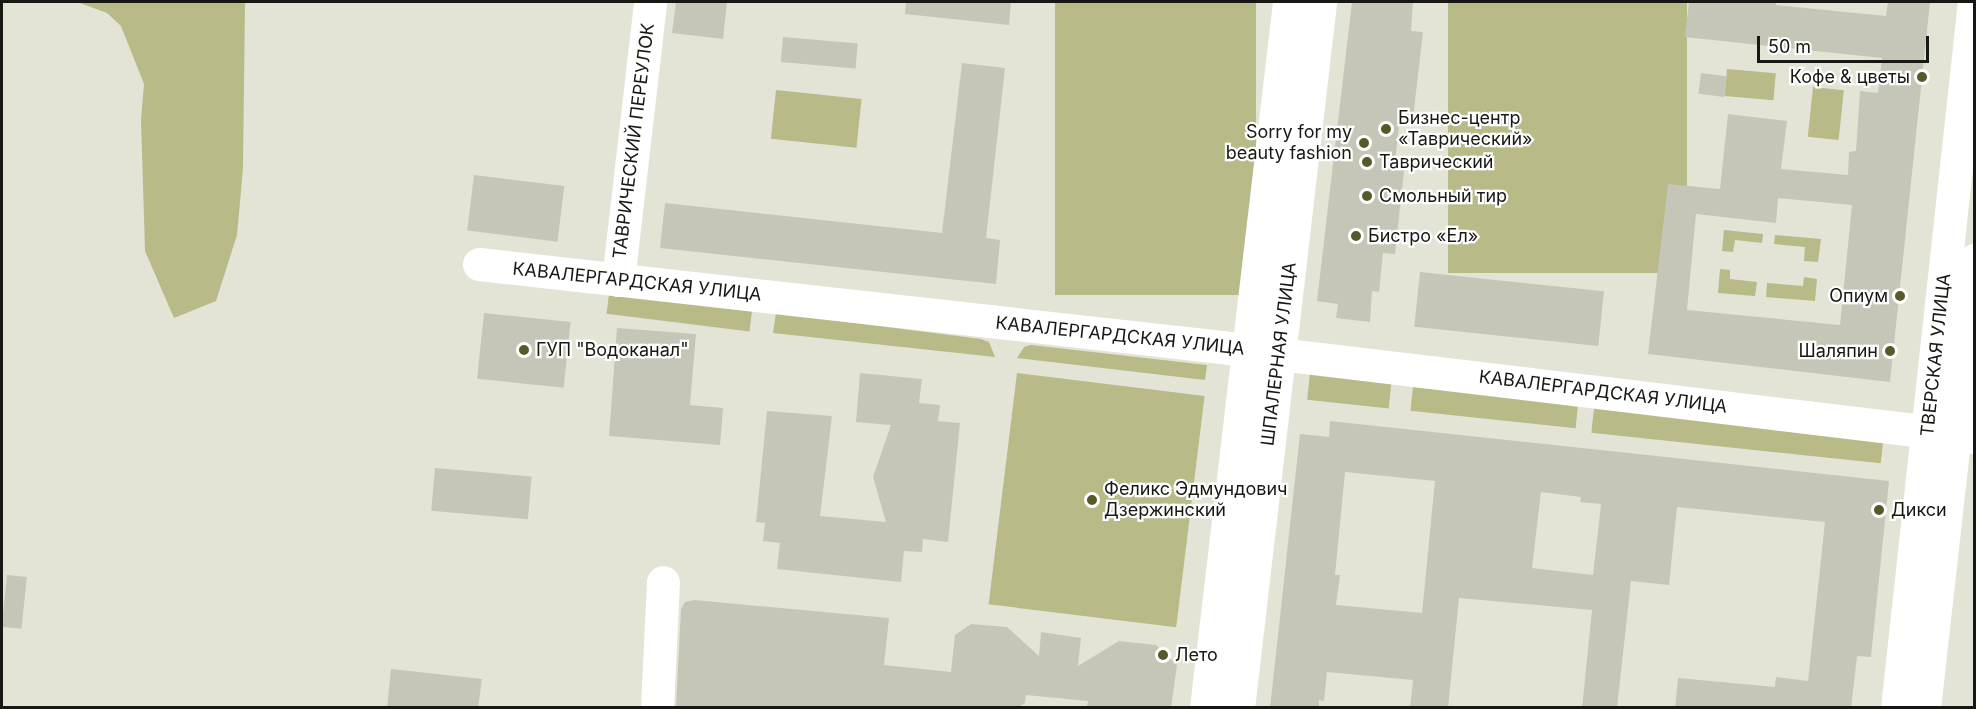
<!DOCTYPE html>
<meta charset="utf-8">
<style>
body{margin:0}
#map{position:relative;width:1976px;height:709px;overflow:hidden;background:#e3e4d6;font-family:Inter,sans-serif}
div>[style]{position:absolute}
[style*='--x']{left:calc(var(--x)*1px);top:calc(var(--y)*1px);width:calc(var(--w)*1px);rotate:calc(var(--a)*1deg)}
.green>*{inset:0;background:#b8ba88;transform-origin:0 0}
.building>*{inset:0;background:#c5c6b8;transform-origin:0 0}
.minor>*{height:33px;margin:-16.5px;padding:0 16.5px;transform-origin:16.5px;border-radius:16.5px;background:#fff}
.dots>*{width:16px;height:16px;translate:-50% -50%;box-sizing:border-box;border:3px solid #fff;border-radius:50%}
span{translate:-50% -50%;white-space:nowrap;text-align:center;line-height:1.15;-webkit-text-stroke:4.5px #fff;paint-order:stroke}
.poi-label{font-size:18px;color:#171813}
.right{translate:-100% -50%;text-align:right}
.left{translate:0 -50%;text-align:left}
.street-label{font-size:18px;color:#171813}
.frame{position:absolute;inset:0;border:3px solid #171813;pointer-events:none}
.scale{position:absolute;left:1757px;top:36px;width:172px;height:27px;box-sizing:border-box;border:3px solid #171813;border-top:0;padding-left:8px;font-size:18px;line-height:21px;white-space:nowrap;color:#171813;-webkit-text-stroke:4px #fff;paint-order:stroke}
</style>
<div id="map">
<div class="green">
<div style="clip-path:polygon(77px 2px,245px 2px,243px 168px,237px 235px,216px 301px,174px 318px,145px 251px,141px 120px,144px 84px,121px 26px,107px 13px)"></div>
<div style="left:1055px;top:2px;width:201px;height:293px"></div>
<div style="left:1448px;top:2px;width:239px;height:271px"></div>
<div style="left:1727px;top:69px;width:49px;height:27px;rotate:5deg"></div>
<div style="left:1813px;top:87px;width:31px;height:50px;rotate:6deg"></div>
<div style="left:776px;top:90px;width:86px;height:49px;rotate:6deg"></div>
<div style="clip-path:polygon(1724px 230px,1763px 234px,1762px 243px,1735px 240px,1733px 252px,1722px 251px)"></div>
<div style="clip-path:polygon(1775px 235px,1821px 239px,1818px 262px,1804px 261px,1805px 247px,1774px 244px)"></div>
<div style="clip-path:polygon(1720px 269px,1730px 270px,1730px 279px,1757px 282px,1755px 296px,1718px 293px)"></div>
<div style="clip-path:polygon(1804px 277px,1817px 279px,1815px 301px,1766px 297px,1767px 283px,1803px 286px)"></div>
<div style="left:609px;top:294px;width:144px;height:20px;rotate:7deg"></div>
<div style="clip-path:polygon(776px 313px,981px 339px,989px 342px,995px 357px,773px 333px)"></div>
<div style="clip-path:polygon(1031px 345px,1207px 365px,1205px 380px,1017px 358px,1024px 347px)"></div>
<div style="left:1017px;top:373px;width:189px;height:233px;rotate:7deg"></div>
<div style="left:1310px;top:373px;width:82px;height:27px;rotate:6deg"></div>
<div style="left:1413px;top:387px;width:166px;height:24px;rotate:6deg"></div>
<div style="left:1594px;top:408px;width:291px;height:25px;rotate:6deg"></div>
</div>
<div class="building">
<div style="clip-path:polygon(676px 2px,727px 2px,723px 39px,672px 33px)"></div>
<div style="clip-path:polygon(906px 2px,1011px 2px,1009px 25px,905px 14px)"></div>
<div style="clip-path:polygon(1352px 2px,1413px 2px,1411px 31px,1423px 32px,1413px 118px,1400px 116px,1395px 162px,1405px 162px,1395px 254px,1383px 253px,1379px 292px,1372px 291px,1370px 322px,1336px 318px,1338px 304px,1317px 301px)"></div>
<div style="clip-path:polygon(evenodd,1689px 2px,1776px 2px,1776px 5px,1886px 16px,1888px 2px,1930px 2px,1890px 382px,1648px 354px,1668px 184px,1720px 189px,1728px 114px,1787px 121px,1781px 169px,1848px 175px,1849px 152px,1856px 151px,1860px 91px,1878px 93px,1882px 58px,1685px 37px,1689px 2px,1778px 198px,1852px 205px,1840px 325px,1687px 310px,1696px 214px,1776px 223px,1778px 198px)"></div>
<div style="left:783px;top:37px;width:75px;height:25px;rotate:5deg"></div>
<div style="clip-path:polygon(962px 63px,1005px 68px,986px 238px,1000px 240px,996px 284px,660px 248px,665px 203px,942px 233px)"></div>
<div style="left:1701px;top:73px;width:26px;height:21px;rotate:7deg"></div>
<div style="left:474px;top:175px;width:91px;height:56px;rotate:7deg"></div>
<div style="left:1420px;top:272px;width:185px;height:55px;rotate:6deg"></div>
<div style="left:484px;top:313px;width:87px;height:66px;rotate:6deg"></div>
<div style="clip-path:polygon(617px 328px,696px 334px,690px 405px,723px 408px,720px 445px,609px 436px)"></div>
<div style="clip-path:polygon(860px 373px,922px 379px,919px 403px,940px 405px,938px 421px,960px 423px,948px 542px,923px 539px,922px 552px,904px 551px,901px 582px,777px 569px,780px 543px,763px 541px,765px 523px,756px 522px,767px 411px,832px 416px,820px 516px,886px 522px,873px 477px,891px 425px,856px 422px)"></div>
<div style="clip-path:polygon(evenodd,1330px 421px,1889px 481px,1871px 657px,1857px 656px,1851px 708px,1675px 708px,1678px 678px,1775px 687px,1776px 677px,1808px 681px,1825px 522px,1677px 507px,1669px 585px,1631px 581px,1617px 708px,1582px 708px,1592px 610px,1459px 598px,1448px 708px,1410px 708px,1413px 680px,1327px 672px,1324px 701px,1319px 700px,1319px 708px,1270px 708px,1300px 434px,1329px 437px,1330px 421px,1345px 472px,1435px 481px,1422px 613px,1336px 605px,1340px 575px,1335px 575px,1345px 472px,1330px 421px,1541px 492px,1581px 497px,1580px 502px,1601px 504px,1593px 575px,1532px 568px,1541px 492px)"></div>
<div style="left:435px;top:468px;width:97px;height:43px;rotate:5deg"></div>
<div style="left:7px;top:575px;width:20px;height:52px;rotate:6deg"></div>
<div style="clip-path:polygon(694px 600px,889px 618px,884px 665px,951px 672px,955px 635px,971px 624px,1007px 627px,1039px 656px,1041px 632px,1081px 638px,1078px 666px,1119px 641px,1156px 645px,1177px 665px,1171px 708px,1087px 708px,1088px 701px,1026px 695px,1025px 703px,1017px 708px,676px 708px,681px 609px,685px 602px)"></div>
<div style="clip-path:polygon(391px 669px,482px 679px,478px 708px,387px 708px)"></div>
</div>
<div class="minor">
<div style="--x:479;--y:264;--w:747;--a:6.38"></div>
<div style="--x:1221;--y:347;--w:758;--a:6.82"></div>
<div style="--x:618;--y:280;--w:280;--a:-83.4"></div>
<div style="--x:657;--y:708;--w:126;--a:-87.3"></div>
<div style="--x:1206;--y:708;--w:711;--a:-83.29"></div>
<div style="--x:1238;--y:708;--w:711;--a:-83.37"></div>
<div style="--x:1897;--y:708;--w:710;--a:-83.78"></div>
<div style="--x:1924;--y:708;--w:451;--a:-83.6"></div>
</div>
<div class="dots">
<div style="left:1922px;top:77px;background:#585926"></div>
<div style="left:1386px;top:129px;background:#585926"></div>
<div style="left:1364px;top:143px;background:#585926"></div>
<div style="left:1367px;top:162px;background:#585926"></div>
<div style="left:1367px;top:196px;background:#585926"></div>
<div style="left:1356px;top:236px;background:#585926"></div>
<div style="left:1900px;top:296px;background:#585926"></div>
<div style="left:524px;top:350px;background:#585926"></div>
<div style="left:1890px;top:351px;background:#585926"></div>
<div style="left:1092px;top:500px;background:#585926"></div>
<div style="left:1879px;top:510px;background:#585926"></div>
<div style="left:1163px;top:655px;background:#585926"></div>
</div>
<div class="poi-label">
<span class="right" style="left:1910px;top:77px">Кофе &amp; цветы</span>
<span class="left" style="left:1398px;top:129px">Бизнес-центр<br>«Таврический»</span>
<span class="right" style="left:1352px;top:143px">Sorry for my<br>beauty fashion</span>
<span class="left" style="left:1379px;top:162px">Таврический</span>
<span class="left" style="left:1379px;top:196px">Смольный тир</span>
<span class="left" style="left:1368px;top:236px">Бистро «Ел»</span>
<span class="right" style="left:1888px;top:296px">Опиум</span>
<span class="left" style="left:536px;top:350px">ГУП "Водоканал"</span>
<span class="right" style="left:1878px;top:351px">Шаляпин</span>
<span class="left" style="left:1104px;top:500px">Феликс Эдмундович<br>Дзержинский</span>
<span class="left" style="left:1891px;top:510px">Дикси</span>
<span class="left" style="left:1175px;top:655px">Лето</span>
</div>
<div class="street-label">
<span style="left:634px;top:141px;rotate:-83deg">ТАВРИЧЕСКИЙ ПЕРЕУЛОК</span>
<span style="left:637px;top:282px;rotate:6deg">КАВАЛЕРГАРДСКАЯ УЛИЦА</span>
<span style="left:1120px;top:336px;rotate:6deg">КАВАЛЕРГАРДСКАЯ УЛИЦА</span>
<span style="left:1279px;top:354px;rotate:-83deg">ШПАЛЕРНАЯ УЛИЦА</span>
<span style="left:1936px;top:355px;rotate:-84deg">ТВЕРСКАЯ УЛИЦА</span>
<span style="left:1603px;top:392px;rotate:7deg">КАВАЛЕРГАРДСКАЯ УЛИЦА</span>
</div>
<div class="frame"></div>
<div class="scale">50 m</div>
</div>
